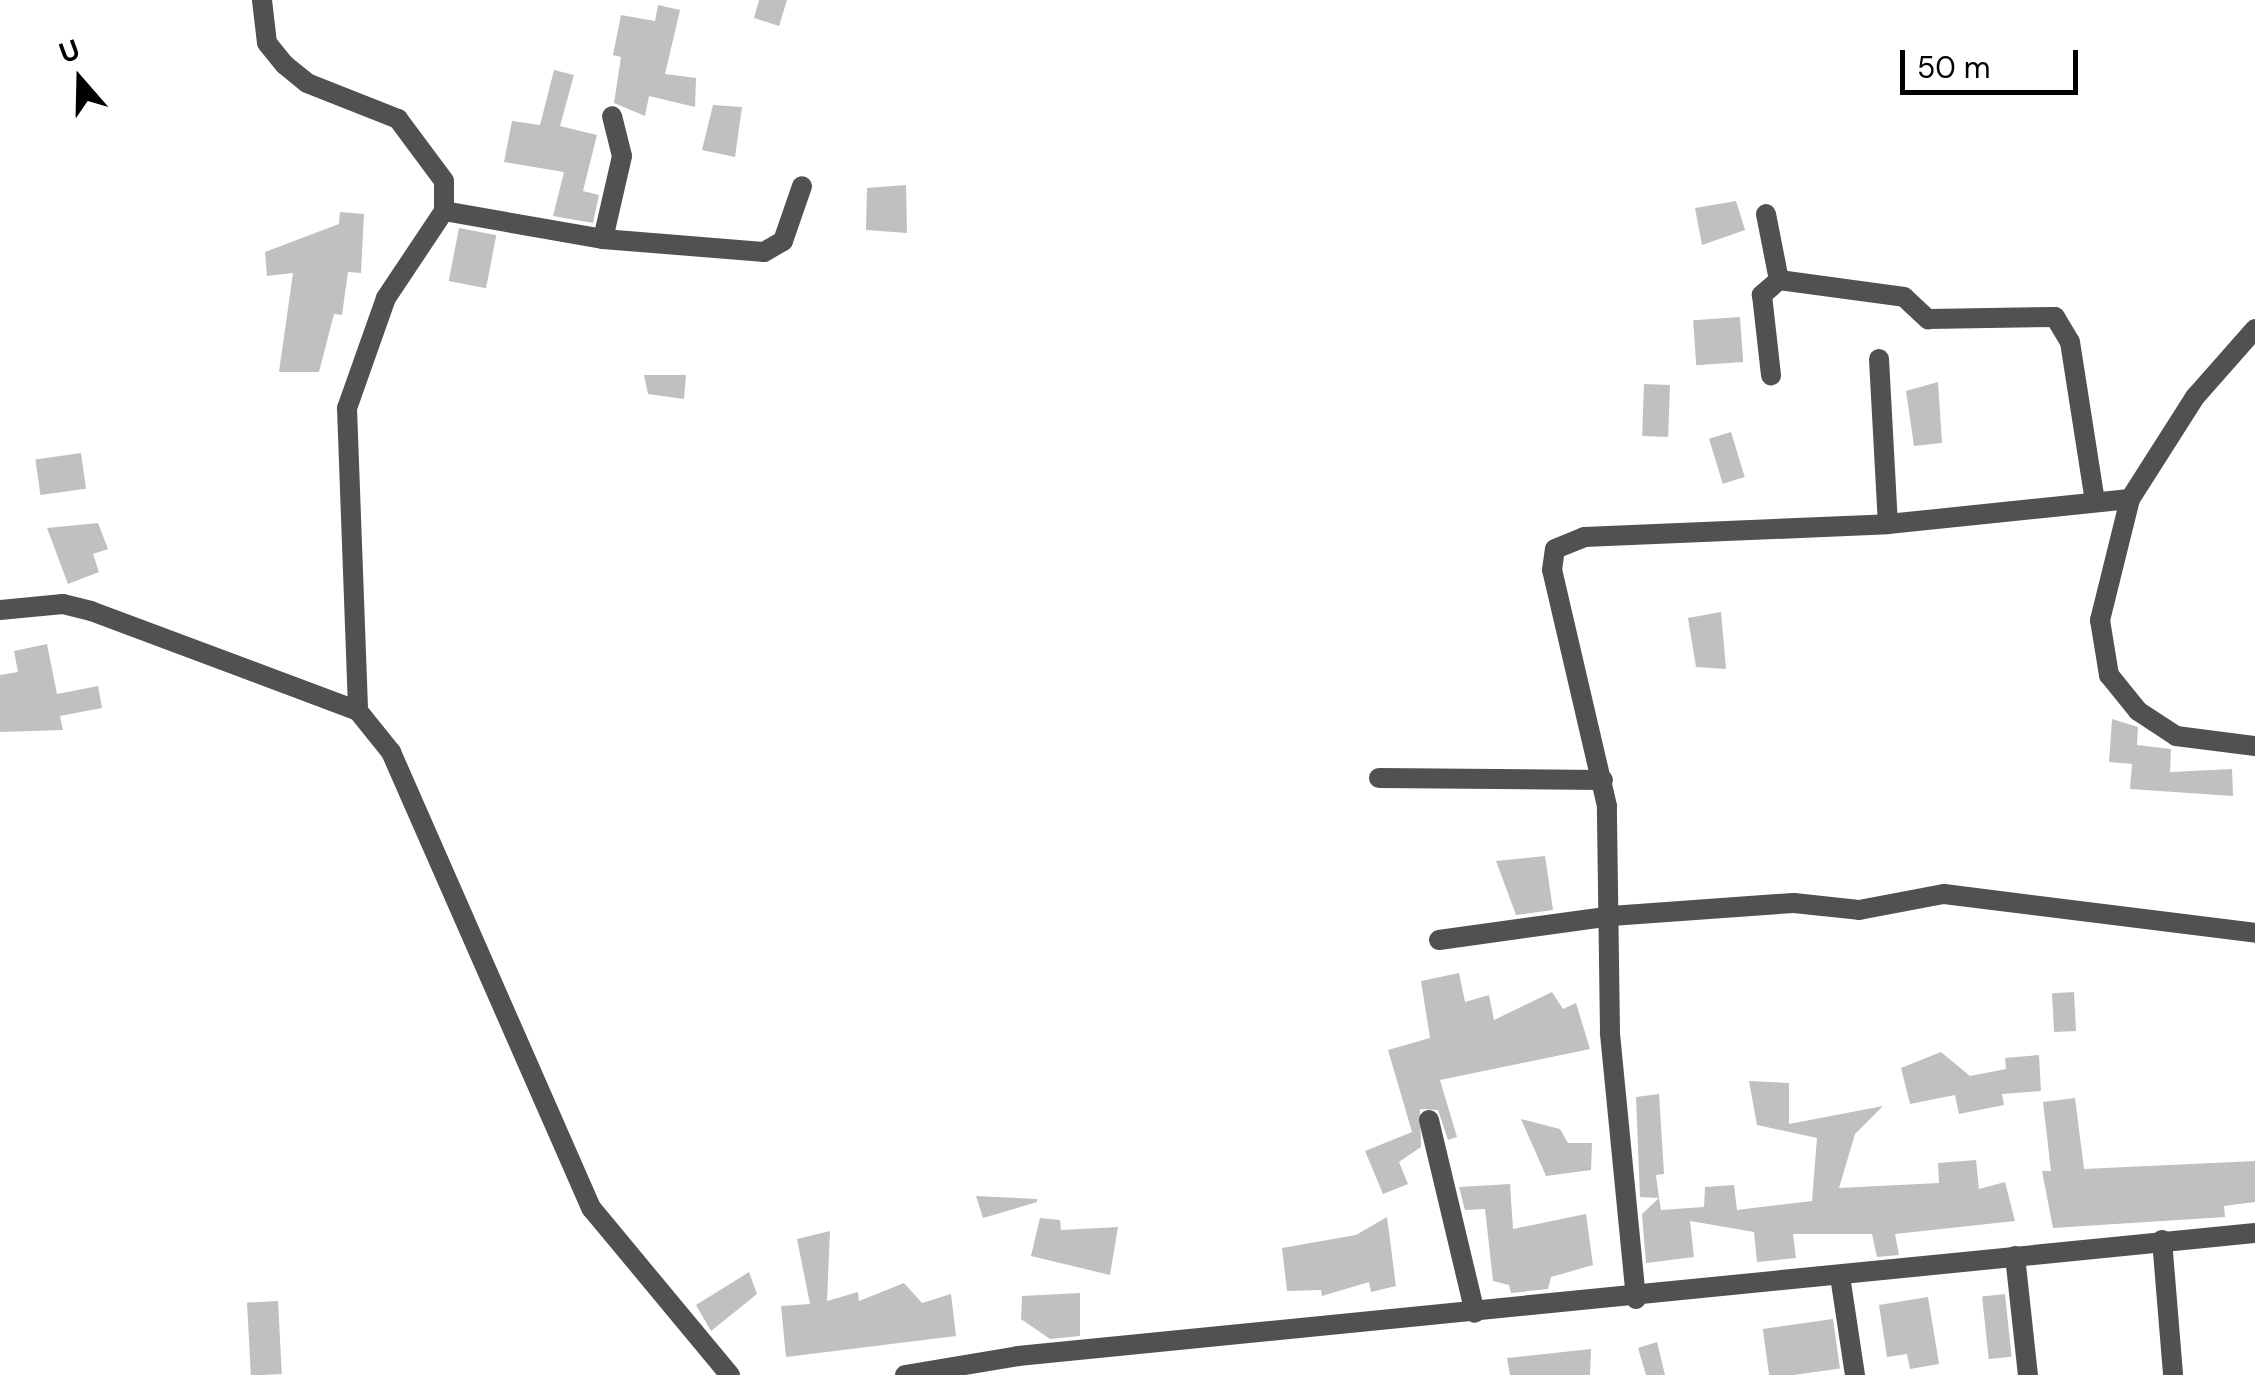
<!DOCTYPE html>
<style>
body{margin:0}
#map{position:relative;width:2255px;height:1375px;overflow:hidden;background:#fff;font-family:"DM Sans",sans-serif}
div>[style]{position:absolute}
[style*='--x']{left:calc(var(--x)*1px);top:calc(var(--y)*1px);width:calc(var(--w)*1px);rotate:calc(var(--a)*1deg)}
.building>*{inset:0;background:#c0c0c0;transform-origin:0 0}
.street>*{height:20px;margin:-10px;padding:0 10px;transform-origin:10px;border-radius:10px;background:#515151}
span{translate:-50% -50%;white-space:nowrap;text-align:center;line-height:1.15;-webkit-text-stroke:10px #fff;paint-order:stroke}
.north{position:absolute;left:30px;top:30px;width:100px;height:100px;-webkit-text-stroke:8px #fff;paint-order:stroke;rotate:340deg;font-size:28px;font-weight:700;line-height:40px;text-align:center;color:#000}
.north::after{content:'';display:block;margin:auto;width:35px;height:45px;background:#000;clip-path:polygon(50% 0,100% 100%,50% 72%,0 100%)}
.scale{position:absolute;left:1900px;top:50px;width:178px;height:45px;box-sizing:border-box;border:5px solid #000;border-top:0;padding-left:12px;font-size:30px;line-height:35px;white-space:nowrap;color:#000;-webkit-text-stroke:8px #fff;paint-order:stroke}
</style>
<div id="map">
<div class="building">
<div style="clip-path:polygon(759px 0,787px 0,779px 26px,754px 18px)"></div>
<div style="clip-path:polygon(658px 5px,680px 10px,665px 74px,696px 78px,695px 107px,649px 96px,645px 116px,614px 103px,621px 57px,613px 55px,621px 15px,655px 21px)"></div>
<div style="clip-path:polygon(554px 70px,574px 75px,560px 126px,597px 135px,583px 191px,599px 195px,593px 223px,553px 216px,564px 172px,504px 162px,512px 121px,540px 125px)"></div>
<div style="clip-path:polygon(713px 105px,742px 107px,735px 157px,702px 150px)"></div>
<div style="clip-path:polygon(906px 185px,907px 233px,866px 230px,867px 188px)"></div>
<div style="clip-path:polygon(1736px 201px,1745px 230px,1702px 245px,1695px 208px)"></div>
<div style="clip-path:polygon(340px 212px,364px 214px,361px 273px,348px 272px,342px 315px,334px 314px,319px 372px,279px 372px,293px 273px,267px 276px,265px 252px,339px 224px)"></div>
<div style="left:459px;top:228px;width:38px;height:54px;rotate:11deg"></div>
<div style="left:1740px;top:317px;width:45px;height:47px;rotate:86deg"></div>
<div style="clip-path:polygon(644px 375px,686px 375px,684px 399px,648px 394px)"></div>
<div style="clip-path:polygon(1938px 382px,1942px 443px,1914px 446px,1906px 391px)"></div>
<div style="left:1644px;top:384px;width:26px;height:52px;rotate:2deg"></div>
<div style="left:1731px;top:432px;width:47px;height:23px;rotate:73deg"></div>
<div style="left:81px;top:453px;width:36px;height:46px;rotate:82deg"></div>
<div style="clip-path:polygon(98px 523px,108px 549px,93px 554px,99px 572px,68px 584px,47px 528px)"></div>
<div style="clip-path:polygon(1721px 612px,1726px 669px,1696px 667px,1688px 618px)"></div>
<div style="clip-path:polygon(47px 644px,57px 694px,98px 686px,102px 708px,60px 716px,63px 730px,0 732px,0 675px,18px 672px,14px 651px)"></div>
<div style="clip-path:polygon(2112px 719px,2138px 727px,2137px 745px,2171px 749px,2170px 772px,2232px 769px,2233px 796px,2130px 789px,2132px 764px,2109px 762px)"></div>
<div style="clip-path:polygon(1545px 856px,1553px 910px,1516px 915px,1496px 861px)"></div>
<div style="clip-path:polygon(1459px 973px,1465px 1002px,1489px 995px,1494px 1020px,1552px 992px,1563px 1009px,1576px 1003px,1590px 1049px,1440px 1080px,1457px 1137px,1448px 1140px,1438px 1110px,1420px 1109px,1421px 1147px,1399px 1162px,1408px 1184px,1383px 1194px,1365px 1151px,1412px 1132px,1388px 1050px,1430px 1038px,1421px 981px)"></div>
<div style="left:2074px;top:992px;width:39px;height:22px;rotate:87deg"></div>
<div style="clip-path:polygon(1941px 1052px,1970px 1076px,2006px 1069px,2005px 1058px,2039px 1055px,2041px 1091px,2002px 1094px,2004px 1105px,1959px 1114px,1955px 1095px,1910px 1104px,1901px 1068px)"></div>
<div style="clip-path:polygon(1749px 1081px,1789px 1083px,1789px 1124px,1883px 1106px,1855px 1134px,1839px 1188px,1939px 1183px,1938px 1163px,1976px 1160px,1979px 1189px,2005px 1182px,2015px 1221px,1895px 1234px,1899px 1255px,1877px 1257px,1872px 1234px,1793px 1234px,1796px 1258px,1757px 1262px,1754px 1232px,1690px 1221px,1694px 1257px,1646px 1263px,1642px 1214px,1659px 1198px,1661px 1210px,1704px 1207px,1705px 1187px,1734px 1185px,1737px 1210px,1812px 1201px,1817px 1138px,1757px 1125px)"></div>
<div style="clip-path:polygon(1659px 1094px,1664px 1174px,1656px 1175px,1659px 1198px,1640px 1197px,1636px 1097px)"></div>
<div style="clip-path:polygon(2075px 1098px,2084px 1169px,2255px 1161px,2255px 1202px,2224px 1206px,2225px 1217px,2053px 1228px,2042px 1171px,2051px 1171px,2043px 1102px)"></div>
<div style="clip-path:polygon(1521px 1119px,1560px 1129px,1568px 1143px,1592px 1143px,1591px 1170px,1546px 1176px)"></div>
<div style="clip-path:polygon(1510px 1184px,1513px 1229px,1586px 1214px,1593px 1265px,1551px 1277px,1548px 1289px,1511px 1293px,1509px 1285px,1493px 1281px,1485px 1209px,1465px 1210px,1459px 1187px)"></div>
<div style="clip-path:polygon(976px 1196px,1037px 1199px,1037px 1202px,983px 1218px)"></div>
<div style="clip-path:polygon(1387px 1217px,1396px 1286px,1371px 1292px,1369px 1282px,1322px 1296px,1321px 1290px,1287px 1291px,1282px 1248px,1356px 1235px)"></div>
<div style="clip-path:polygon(1040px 1218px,1060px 1220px,1061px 1230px,1118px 1227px,1110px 1275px,1031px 1256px)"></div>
<div style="clip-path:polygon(830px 1231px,827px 1301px,858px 1292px,859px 1301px,904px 1283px,922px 1303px,951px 1294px,956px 1336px,786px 1357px,781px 1306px,810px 1304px,797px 1239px)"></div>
<div style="clip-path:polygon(749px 1272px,757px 1294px,711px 1331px,696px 1305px)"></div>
<div style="clip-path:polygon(1080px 1293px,1080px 1336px,1050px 1339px,1021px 1319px,1022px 1296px)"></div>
<div style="left:2005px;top:1294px;width:63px;height:23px;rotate:84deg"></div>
<div style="clip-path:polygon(1928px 1297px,1939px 1364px,1910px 1369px,1907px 1354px,1887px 1357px,1879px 1305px)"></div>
<div style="left:278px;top:1301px;width:73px;height:31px;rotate:87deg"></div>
<div style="left:1833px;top:1319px;width:50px;height:71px;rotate:82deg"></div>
<div style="clip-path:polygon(1657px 1342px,1665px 1375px,1646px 1375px,1638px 1348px)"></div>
<div style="clip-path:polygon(1591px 1349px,1590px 1375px,1510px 1375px,1507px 1358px)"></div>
</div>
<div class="street">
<div style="--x:262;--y:0;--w:43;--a:83.4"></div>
<div style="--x:267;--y:43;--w:28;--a:51"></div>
<div style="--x:285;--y:65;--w:28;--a:39"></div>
<div style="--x:307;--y:83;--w:98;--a:21.6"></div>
<div style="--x:398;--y:119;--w:77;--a:53.4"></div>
<div style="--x:444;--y:181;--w:30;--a:90"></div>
<div style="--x:444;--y:211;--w:105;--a:123.7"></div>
<div style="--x:386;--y:298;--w:117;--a:109.5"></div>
<div style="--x:347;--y:408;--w:303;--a:87.9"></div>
<div style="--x:444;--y:211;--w:161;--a:10"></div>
<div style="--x:603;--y:239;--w:162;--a:4.6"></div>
<div style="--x:764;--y:252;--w:22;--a:-30"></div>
<div style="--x:783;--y:241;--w:58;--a:-70.9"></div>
<div style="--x:1766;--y:214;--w:67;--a:78.9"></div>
<div style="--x:1779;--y:280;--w:23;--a:139"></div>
<div style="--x:1762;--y:295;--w:81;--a:83.6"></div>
<div style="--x:603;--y:239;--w:85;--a:-77.1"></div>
<div style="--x:622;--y:156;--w:41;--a:-104"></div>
<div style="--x:1779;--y:280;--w:126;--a:7.7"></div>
<div style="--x:1904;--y:297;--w:33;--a:43"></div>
<div style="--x:1928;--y:319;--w:127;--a:-0.9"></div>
<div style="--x:2055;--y:317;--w:29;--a:59"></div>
<div style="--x:2070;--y:342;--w:162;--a:81.1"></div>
<div style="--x:2255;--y:329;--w:91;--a:131.4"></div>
<div style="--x:2195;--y:397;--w:121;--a:122.5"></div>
<div style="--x:2130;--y:499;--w:125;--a:103.9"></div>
<div style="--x:2100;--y:620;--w:56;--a:80.7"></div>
<div style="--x:2109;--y:675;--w:46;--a:51.1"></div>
<div style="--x:2138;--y:711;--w:45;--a:33.3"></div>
<div style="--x:2176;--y:736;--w:80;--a:7.2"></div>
<div style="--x:1879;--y:359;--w:165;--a:86.9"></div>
<div style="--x:0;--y:610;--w:63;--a:-5.4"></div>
<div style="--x:63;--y:604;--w:29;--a:14"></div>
<div style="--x:91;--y:611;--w:285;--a:20.5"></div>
<div style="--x:358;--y:711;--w:53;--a:51.2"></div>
<div style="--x:391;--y:752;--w:499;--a:66.3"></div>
<div style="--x:592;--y:1209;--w:216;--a:50.3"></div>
<div style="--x:1379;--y:778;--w:224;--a:0.5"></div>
<div style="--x:1439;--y:940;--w:174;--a:-7.9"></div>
<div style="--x:1611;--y:916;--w:183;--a:-4.1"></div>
<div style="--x:1794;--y:903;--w:65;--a:6.1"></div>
<div style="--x:1859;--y:910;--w:86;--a:-10.7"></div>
<div style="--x:1944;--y:894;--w:313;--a:7.1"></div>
<div style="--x:1429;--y:1120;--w:198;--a:76.6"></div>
<div style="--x:2162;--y:1240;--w:135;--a:85.3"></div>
<div style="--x:2015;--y:1256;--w:120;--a:83.8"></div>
<div style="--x:1840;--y:1276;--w:100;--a:81.4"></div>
<div style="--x:1636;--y:1299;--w:268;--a:-95.6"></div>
<div style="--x:1610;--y:1032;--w:226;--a:-90.8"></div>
<div style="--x:1607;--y:806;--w:242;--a:-103.1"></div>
<div style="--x:1552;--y:570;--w:21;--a:-82"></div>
<div style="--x:1555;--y:549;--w:31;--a:-22"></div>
<div style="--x:1584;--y:537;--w:304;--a:-2.4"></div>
<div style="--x:1888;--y:524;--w:243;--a:-5.9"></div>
<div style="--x:905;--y:1375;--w:115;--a:-9.5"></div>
<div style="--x:1018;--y:1356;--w:1243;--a:-5.68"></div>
</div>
<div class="north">U</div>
<div class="scale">50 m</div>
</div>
